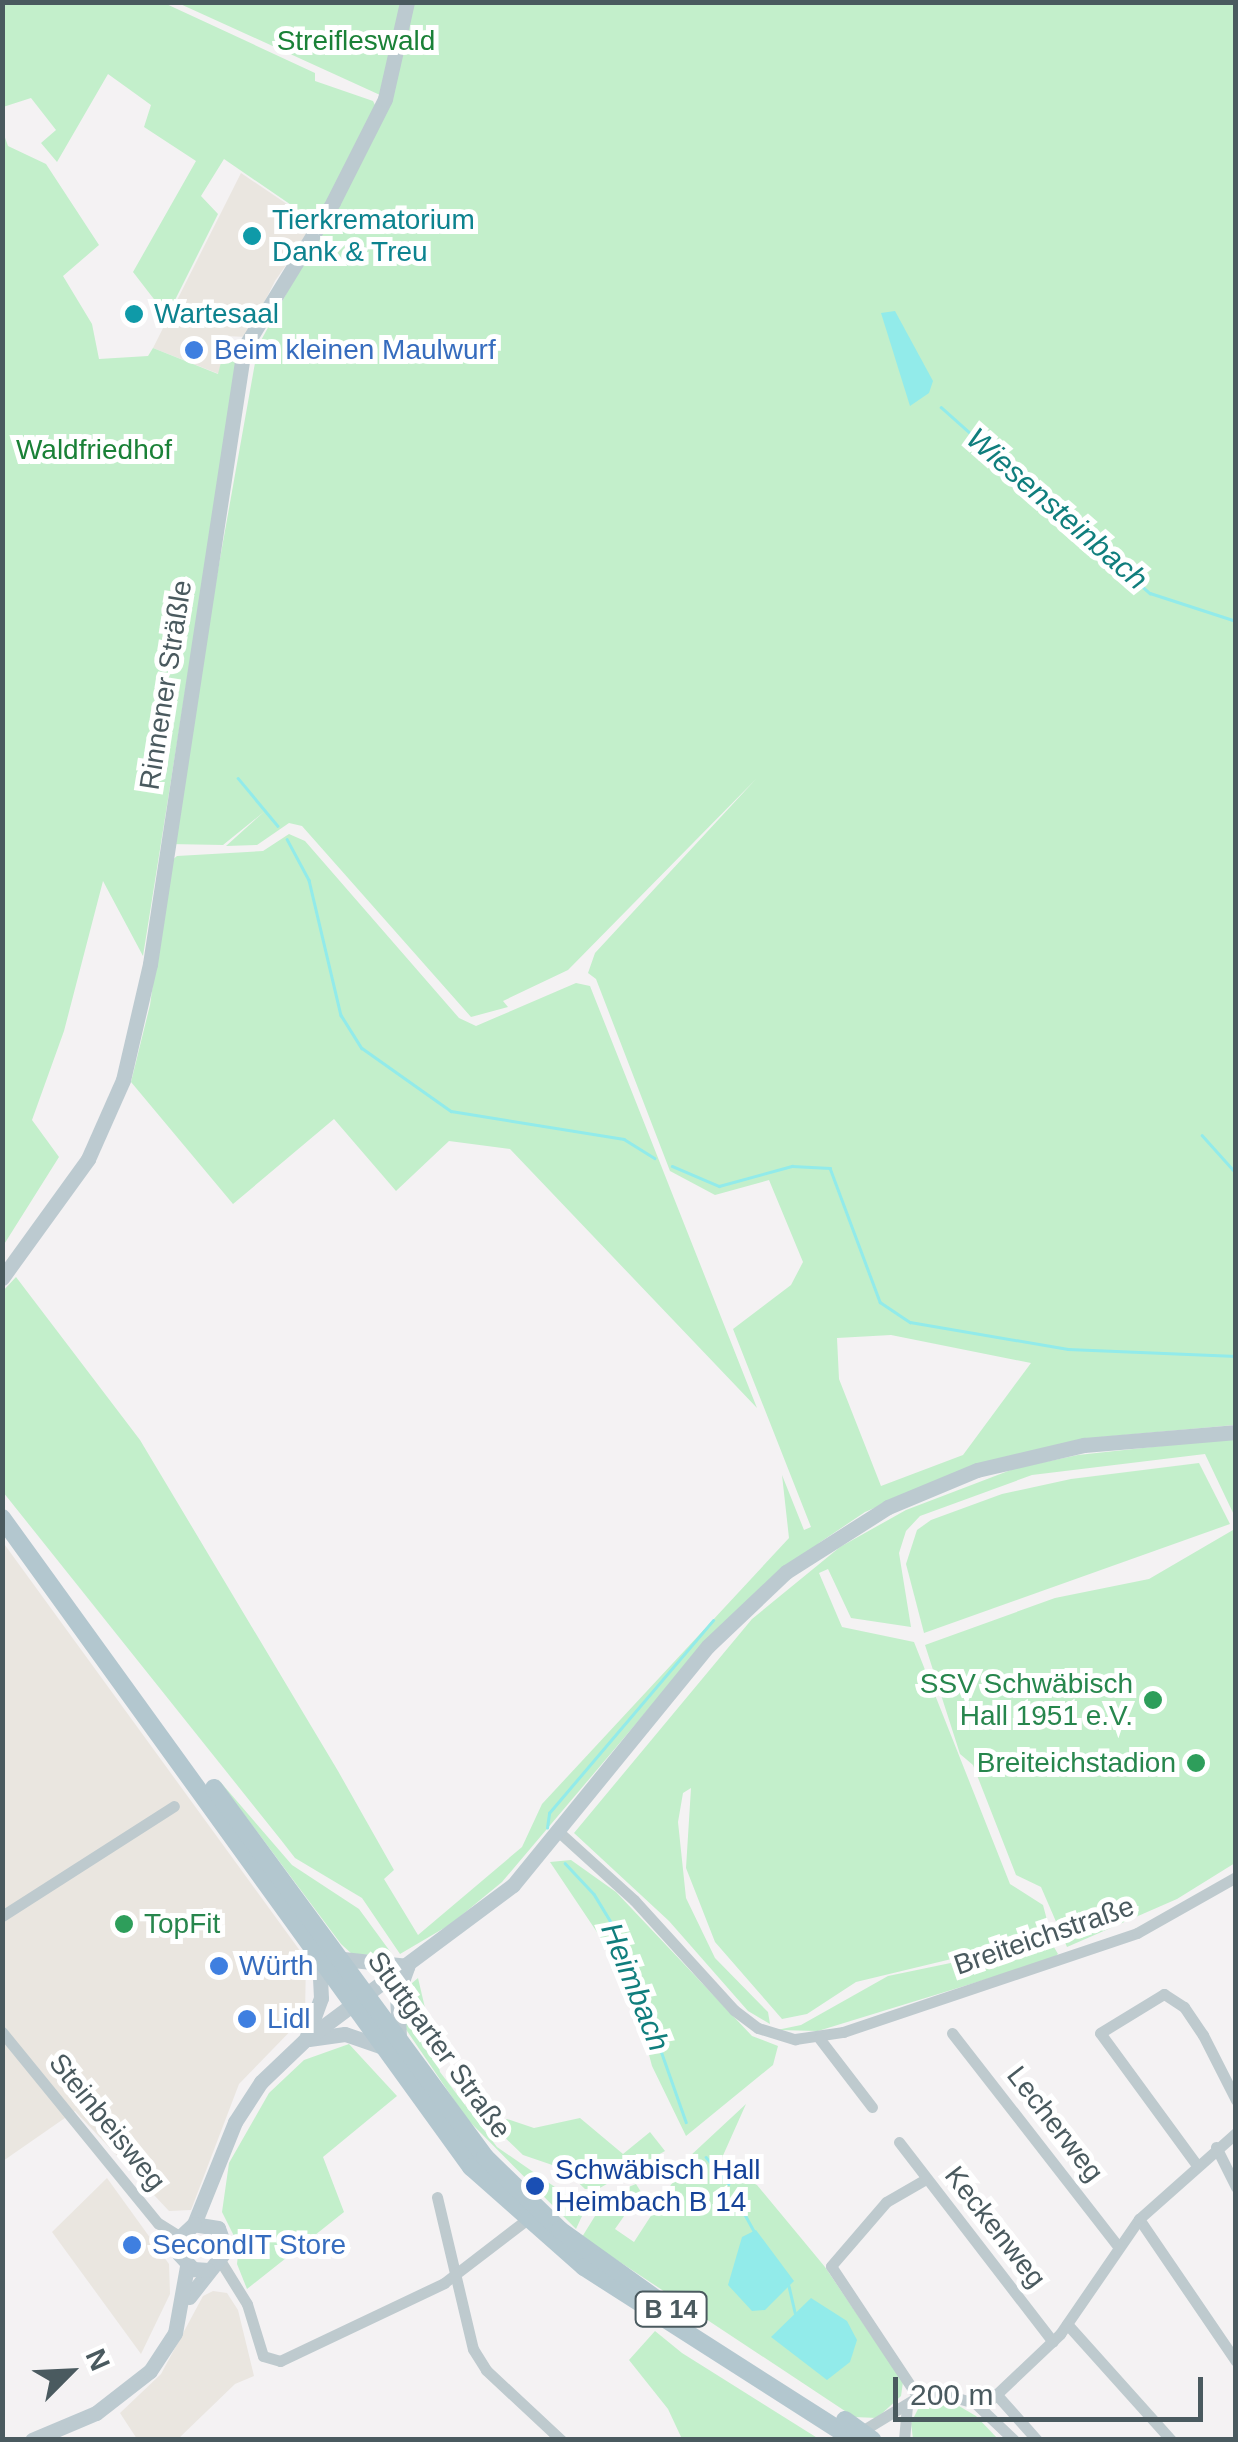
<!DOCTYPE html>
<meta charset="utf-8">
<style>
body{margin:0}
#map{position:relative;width:1238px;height:2442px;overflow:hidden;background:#f4f2f3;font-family:Helvetica,sans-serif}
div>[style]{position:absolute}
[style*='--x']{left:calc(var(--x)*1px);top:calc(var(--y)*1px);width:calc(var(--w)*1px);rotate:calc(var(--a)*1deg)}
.commercial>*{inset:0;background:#eae6e0}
.green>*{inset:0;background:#c3efcb}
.water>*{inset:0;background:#92ebea}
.stream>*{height:2.5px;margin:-1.25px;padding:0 1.25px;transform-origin:1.25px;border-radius:1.25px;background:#92ebea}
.street>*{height:11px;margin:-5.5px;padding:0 5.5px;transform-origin:5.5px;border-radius:5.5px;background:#becace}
.secondary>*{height:15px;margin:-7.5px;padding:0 7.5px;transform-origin:7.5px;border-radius:7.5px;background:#bccad0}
.primary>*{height:18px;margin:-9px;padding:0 9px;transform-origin:9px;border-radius:9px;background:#b3c7cf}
.dots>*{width:28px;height:28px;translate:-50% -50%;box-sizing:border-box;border:5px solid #fff;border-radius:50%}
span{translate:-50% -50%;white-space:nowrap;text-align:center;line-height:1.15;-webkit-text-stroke:10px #fff;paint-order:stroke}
.shield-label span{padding:2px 8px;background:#fff;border:2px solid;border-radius:8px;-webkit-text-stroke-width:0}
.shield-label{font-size:25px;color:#4a5a5f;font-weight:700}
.park-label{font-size:28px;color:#1a8137}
.culture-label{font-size:28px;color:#0d838f}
.left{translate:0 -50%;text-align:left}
.shop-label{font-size:28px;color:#366cbe}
.street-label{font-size:28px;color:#4a5a5f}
.leisure-label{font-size:28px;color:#27864d}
.right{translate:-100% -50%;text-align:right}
.transit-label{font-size:28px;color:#164399}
.water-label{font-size:30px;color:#107e7d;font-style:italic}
.frame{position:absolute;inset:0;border:5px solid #4a5a5f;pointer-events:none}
.north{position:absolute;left:20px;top:2322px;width:100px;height:100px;-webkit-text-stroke:8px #fff;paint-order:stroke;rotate:66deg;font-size:28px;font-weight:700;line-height:40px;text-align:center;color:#4a5a5f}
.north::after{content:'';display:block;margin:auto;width:35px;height:45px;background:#4a5a5f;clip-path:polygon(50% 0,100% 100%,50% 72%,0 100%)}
.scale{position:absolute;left:893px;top:2377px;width:310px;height:45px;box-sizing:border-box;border:5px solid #4a5a5f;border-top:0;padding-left:12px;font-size:30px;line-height:35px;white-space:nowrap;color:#4a5a5f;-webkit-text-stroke:8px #fff;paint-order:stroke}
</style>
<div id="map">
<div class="commercial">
<div style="clip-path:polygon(241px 173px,315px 223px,275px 281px,247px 337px,225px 336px,219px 374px,153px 348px)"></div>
<div style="clip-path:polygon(2px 1541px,306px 1959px,305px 2016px,239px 2084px,191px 2210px,169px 2211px,75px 2111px,3px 2161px)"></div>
<div style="clip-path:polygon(107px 2178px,169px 2264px,170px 2294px,141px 2354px,52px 2232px)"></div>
<div style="clip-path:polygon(213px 2291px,227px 2293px,238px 2310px,254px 2376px,235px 2384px,178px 2439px,137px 2439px,120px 2413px,161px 2374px,203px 2296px)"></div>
</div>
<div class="green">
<div style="clip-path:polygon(162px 2px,315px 73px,315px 81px,373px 101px,377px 109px,316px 222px,224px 159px,201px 196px,218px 214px,167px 316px,133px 272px,196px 161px,144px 127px,151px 105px,108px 74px,57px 162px,41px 143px,56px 130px,31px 98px,3px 107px,3px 3px)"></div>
<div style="clip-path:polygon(evenodd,178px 3px,1235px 3px,1235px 1425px,1102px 1437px,975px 1465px,865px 1512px,819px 1543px,673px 1680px,502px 1882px,451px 1924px,400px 1954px,362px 1898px,295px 1858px,281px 1840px,3px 1492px,2px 1292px,16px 1277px,140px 1440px,338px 1771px,394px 1870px,384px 1879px,418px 1935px,522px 1847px,542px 1804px,789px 1538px,782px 1475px,804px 1530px,811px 1527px,733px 1329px,791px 1285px,803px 1262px,769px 1180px,715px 1195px,670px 1171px,596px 979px,588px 973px,595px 953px,756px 779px,568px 970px,503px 1001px,508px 1007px,471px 1017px,302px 826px,289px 823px,257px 845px,226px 846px,265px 811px,223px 845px,169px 844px,258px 346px,391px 100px,178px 3px,891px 1335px,1031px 1363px,963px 1455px,881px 1486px,839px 1379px,837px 1338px,891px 1335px)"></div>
<div style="clip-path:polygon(2px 129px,8px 146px,46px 164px,99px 245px,63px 276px,92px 324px,99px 359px,148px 356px,153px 348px,218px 374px,224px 350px,239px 354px,143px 956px,103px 881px,64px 1031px,32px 1120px,59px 1157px,3px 1246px)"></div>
<div style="clip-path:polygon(289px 834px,305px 841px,459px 1018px,476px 1026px,576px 983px,590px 986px,757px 1408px,510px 1149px,449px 1141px,396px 1191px,334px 1119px,233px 1204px,131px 1082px,150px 1005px,170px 862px,177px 856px,263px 851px)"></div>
<div style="clip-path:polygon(1235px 1438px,1235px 1517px,1205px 1454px,1032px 1475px,920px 1516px,906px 1531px,899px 1553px,911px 1627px,851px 1618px,828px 1569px,819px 1573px,842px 1627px,914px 1642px,1010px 1884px,1043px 1905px,1051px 1935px,856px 1982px,807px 2014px,782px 2019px,715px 1942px,686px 1868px,691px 1788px,683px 1793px,678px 1822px,686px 1898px,715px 1958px,768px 2012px,770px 2024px,748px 2011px,669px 1921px,574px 1833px,752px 1619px,840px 1547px,906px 1510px,1016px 1468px,1078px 1455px)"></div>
<div style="clip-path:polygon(1199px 1463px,1230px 1524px,924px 1633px,906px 1564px,917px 1530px,931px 1520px,1002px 1494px,1071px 1479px)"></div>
<div style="clip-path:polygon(1233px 1530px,1235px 1863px,1177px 1899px,1067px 1947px,1041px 1887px,1016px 1875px,973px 1765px,960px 1754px,925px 1645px,1055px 1598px,1149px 1579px)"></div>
<div style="clip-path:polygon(217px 1778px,292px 1865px,359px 1909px,392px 1954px,353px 1955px,341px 1944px)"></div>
<div style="clip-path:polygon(571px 1860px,616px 1892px,752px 2036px,778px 2046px,773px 2065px,686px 2136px,652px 2066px,629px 1980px,550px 1862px)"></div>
<div style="clip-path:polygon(1051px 1942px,1058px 1954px,1052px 1959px,818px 2031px,777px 2030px,801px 2025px,888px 1976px)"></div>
<div style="clip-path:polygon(418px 1978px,440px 2072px,497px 2147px,565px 2194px,582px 2216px,576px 2229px,467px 2119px,405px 2028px,405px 1989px)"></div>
<div style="clip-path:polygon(349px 2044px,397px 2096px,323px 2157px,344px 2212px,247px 2289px,237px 2264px,239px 2246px,222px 2212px,229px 2163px,269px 2093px,304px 2060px)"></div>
<div style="clip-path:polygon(746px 2104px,721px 2160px,726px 2170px,757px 2185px,825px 2267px,903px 2382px,901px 2396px,877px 2418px,854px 2417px,582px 2237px,608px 2195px,636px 2184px,641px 2192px,615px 2229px,634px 2242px,689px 2157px)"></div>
<div style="clip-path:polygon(580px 2118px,623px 2154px,650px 2132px,665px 2151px,598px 2189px,585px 2189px,564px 2169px,523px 2155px,493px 2126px,507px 2119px,534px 2128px)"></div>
<div style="clip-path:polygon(655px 2331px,682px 2353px,819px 2439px,682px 2439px,668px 2409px,629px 2360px)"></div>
<div style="clip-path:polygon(947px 2399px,976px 2416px,998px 2439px,913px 2439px,911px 2423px,922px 2401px)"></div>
</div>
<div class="water">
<div style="clip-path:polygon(895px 311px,933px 381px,929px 393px,910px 406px,881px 313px)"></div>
<div style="clip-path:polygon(756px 2230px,794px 2281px,765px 2310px,752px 2311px,728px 2285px,742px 2237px)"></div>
<div style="clip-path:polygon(811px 2298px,847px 2321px,857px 2340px,850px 2362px,827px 2380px,771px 2337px)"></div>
</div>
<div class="stream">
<div style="--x:941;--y:407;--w:280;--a:41.7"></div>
<div style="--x:1150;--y:593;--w:90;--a:18"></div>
<div style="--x:238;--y:778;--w:62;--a:50.2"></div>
<div style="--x:287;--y:839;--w:47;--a:61.8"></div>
<div style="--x:309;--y:880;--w:139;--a:76.7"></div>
<div style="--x:341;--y:1015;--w:39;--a:58"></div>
<div style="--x:362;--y:1048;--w:109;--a:35.3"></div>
<div style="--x:451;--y:1111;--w:175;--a:9.2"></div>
<div style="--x:624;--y:1139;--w:36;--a:32"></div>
<div style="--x:1202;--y:1135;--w:51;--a:48.2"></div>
<div style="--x:672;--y:1166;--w:51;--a:23.1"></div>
<div style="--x:719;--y:1186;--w:76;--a:-15.3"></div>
<div style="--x:792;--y:1166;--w:38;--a:3"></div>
<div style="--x:830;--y:1168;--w:143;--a:69.5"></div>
<div style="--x:880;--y:1302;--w:36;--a:34"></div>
<div style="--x:910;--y:1322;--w:160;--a:9.7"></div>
<div style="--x:1068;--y:1349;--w:168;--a:2.4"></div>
<div style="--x:547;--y:1828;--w:15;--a:-82"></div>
<div style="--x:549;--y:1813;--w:253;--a:-49.6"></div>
<div style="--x:565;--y:1863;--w:42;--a:46.9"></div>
<div style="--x:594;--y:1894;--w:54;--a:58.7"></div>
<div style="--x:622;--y:1940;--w:193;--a:70.6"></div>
<div style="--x:706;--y:2157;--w:35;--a:50"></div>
<div style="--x:738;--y:2202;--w:33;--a:61"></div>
<div style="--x:789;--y:2286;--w:27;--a:77"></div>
</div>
<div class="street">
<div style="--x:560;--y:1833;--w:100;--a:42.2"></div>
<div style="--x:634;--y:1900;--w:149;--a:47.7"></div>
<div style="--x:734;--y:2010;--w:30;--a:37"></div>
<div style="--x:758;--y:2028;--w:39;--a:17"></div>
<div style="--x:795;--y:2039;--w:49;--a:-8.3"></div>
<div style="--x:843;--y:2032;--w:310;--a:-18.6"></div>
<div style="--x:1137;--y:1933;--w:114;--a:-29.5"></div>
<div style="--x:2;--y:1916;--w:204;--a:-32.6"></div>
<div style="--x:2;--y:2032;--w:247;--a:50.8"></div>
<div style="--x:158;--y:2223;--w:26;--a:32"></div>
<div style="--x:952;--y:2033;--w:270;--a:52.1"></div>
<div style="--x:819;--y:2038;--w:87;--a:52.5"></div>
<div style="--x:899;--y:2142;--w:252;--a:52.4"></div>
<div style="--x:1216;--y:2147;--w:45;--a:63.4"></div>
<div style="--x:1196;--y:2164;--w:162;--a:-126.2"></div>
<div style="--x:1100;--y:2033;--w:75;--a:-31.4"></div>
<div style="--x:1164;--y:1994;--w:24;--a:33"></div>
<div style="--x:1184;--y:2007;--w:34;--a:56"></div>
<div style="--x:1203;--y:2035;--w:73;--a:63.1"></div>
<div style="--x:437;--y:2197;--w:156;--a:76.7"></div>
<div style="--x:473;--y:2349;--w:25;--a:58"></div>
<div style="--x:486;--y:2370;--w:103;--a:43"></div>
<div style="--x:1139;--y:2219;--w:172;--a:55.7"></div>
<div style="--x:221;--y:2262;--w:49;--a:58.2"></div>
<div style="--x:247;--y:2304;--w:54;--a:72.9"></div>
<div style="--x:263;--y:2356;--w:18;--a:16"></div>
<div style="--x:280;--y:2361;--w:182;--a:-25.4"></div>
<div style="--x:444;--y:2283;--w:103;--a:-37.5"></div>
<div style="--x:1067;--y:2324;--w:156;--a:48.1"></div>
<div style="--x:996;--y:2394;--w:62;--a:48.3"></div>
<div style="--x:918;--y:2397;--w:157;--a:-123.6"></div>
<div style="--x:831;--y:2266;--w:84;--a:-49.3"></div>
<div style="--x:886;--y:2202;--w:46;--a:-29.9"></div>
<div style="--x:982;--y:2408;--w:108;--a:-43.5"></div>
<div style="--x:1060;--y:2334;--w:140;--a:-55.5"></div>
<div style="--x:1139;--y:2219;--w:130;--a:-41.6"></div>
<div style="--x:862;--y:2431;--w:66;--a:-31.3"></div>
<div style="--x:918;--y:2397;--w:22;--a:-10"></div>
<div style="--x:940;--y:2393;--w:36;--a:16"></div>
<div style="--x:975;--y:2403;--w:54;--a:43.5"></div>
<div style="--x:904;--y:2440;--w:33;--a:-85"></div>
</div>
<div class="secondary">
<div style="--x:2;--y:1278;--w:147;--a:-54.1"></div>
<div style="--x:88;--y:1159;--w:86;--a:-66.1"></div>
<div style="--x:123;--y:1080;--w:119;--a:-76.9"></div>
<div style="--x:150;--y:964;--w:623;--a:-81.32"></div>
<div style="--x:244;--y:348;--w:171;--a:-58.6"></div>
<div style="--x:333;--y:202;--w:115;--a:-63.2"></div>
<div style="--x:385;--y:99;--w:99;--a:-77.2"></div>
<div style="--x:343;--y:1959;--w:65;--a:6.1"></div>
<div style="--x:307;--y:2036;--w:40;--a:-69.8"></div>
<div style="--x:321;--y:1998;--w:41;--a:-92.8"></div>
<div style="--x:399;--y:2037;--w:42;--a:-92.7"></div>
<div style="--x:397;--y:1995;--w:29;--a:-70"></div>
<div style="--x:309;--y:2039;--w:36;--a:-8"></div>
<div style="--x:345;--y:2034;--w:39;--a:19"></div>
<div style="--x:194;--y:2224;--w:110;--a:-68.1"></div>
<div style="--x:235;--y:2122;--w:48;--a:-57"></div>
<div style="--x:261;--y:2082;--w:61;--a:-43.7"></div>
<div style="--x:305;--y:2040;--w:259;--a:-36.7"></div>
<div style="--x:513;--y:1885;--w:308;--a:-50.8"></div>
<div style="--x:708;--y:1646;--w:108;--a:-43.5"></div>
<div style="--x:786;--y:1572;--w:121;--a:-32.5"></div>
<div style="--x:888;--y:1507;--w:96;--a:-22.6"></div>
<div style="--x:977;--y:1470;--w:110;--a:-13.2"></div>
<div style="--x:1084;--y:1445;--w:153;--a:-4.9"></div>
<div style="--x:189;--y:2297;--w:60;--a:-51.8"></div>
<div style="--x:226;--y:2250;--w:23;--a:-110"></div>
<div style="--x:218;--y:2228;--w:24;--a:-171"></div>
<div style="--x:194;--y:2224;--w:19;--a:137"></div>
<div style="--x:180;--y:2237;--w:17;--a:93"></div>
<div style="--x:179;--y:2254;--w:21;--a:47"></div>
<div style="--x:193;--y:2269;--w:15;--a:4"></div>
<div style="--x:32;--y:2440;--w:69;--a:-22.9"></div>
<div style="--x:96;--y:2413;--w:68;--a:-37.9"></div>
<div style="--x:150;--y:2371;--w:45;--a:-56.7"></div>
<div style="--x:175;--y:2333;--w:68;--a:-79.8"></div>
</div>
<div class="primary">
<div style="--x:2;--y:1518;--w:801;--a:54.15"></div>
<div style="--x:471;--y:2167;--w:151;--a:41.5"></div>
<div style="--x:584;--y:2267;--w:321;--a:32.6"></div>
<div style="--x:214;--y:1788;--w:458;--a:53.7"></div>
<div style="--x:485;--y:2157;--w:105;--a:44.2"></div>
<div style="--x:560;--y:2230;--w:122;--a:35.6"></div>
<div style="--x:845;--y:2420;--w:34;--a:36"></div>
</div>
<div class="dots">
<div style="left:252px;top:236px;background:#0f9aa8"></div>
<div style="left:134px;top:314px;background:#0f9aa8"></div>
<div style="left:194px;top:350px;background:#3f7fe0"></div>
<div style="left:1153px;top:1700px;background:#2e9e5b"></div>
<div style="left:1196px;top:1763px;background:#2e9e5b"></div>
<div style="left:124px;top:1924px;background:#2e9e5b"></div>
<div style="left:219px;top:1966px;background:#3f7fe0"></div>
<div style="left:247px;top:2019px;background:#3f7fe0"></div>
<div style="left:535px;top:2186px;background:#1a4fb4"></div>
<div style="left:132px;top:2245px;background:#3f7fe0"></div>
</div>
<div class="shield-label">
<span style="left:671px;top:2309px">B 14</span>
</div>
<div class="park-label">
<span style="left:356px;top:41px">Streifleswald</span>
<span style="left:94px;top:450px">Waldfriedhof</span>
</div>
<div class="culture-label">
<span class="left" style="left:272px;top:236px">Tierkrematorium<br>Dank &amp; Treu</span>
<span class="left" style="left:154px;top:314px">Wartesaal</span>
</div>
<div class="shop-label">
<span class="left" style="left:214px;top:350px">Beim kleinen Maulwurf</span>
<span class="left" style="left:239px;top:1966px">Würth</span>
<span class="left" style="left:267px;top:2019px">Lidl</span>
<span class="left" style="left:152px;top:2245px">SecondIT Store</span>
</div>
<div class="street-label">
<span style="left:166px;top:685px;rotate:-81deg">Rinnener Sträßle</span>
<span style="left:1044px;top:1936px;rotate:-19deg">Breiteichstraße</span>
<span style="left:439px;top:2045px;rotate:54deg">Stuttgarter Straße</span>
<span style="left:107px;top:2122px;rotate:51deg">Steinbeisweg</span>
<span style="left:1055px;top:2124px;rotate:52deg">Lecherweg</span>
<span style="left:995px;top:2227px;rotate:52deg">Keckenweg</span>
</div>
<div class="leisure-label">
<span class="right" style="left:1133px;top:1700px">SSV Schwäbisch<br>Hall 1951 e.V.</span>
<span class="right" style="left:1176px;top:1763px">Breiteichstadion</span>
<span class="left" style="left:144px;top:1924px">TopFit</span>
</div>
<div class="transit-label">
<span class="left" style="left:555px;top:2186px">Schwäbisch Hall<br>Heimbach B 14</span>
</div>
<div class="water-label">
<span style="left:1057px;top:509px;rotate:41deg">Wiesensteinbach</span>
<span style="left:635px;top:1987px;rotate:68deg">Heimbach</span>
</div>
<div class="frame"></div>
<div class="north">N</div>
<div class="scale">200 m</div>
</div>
